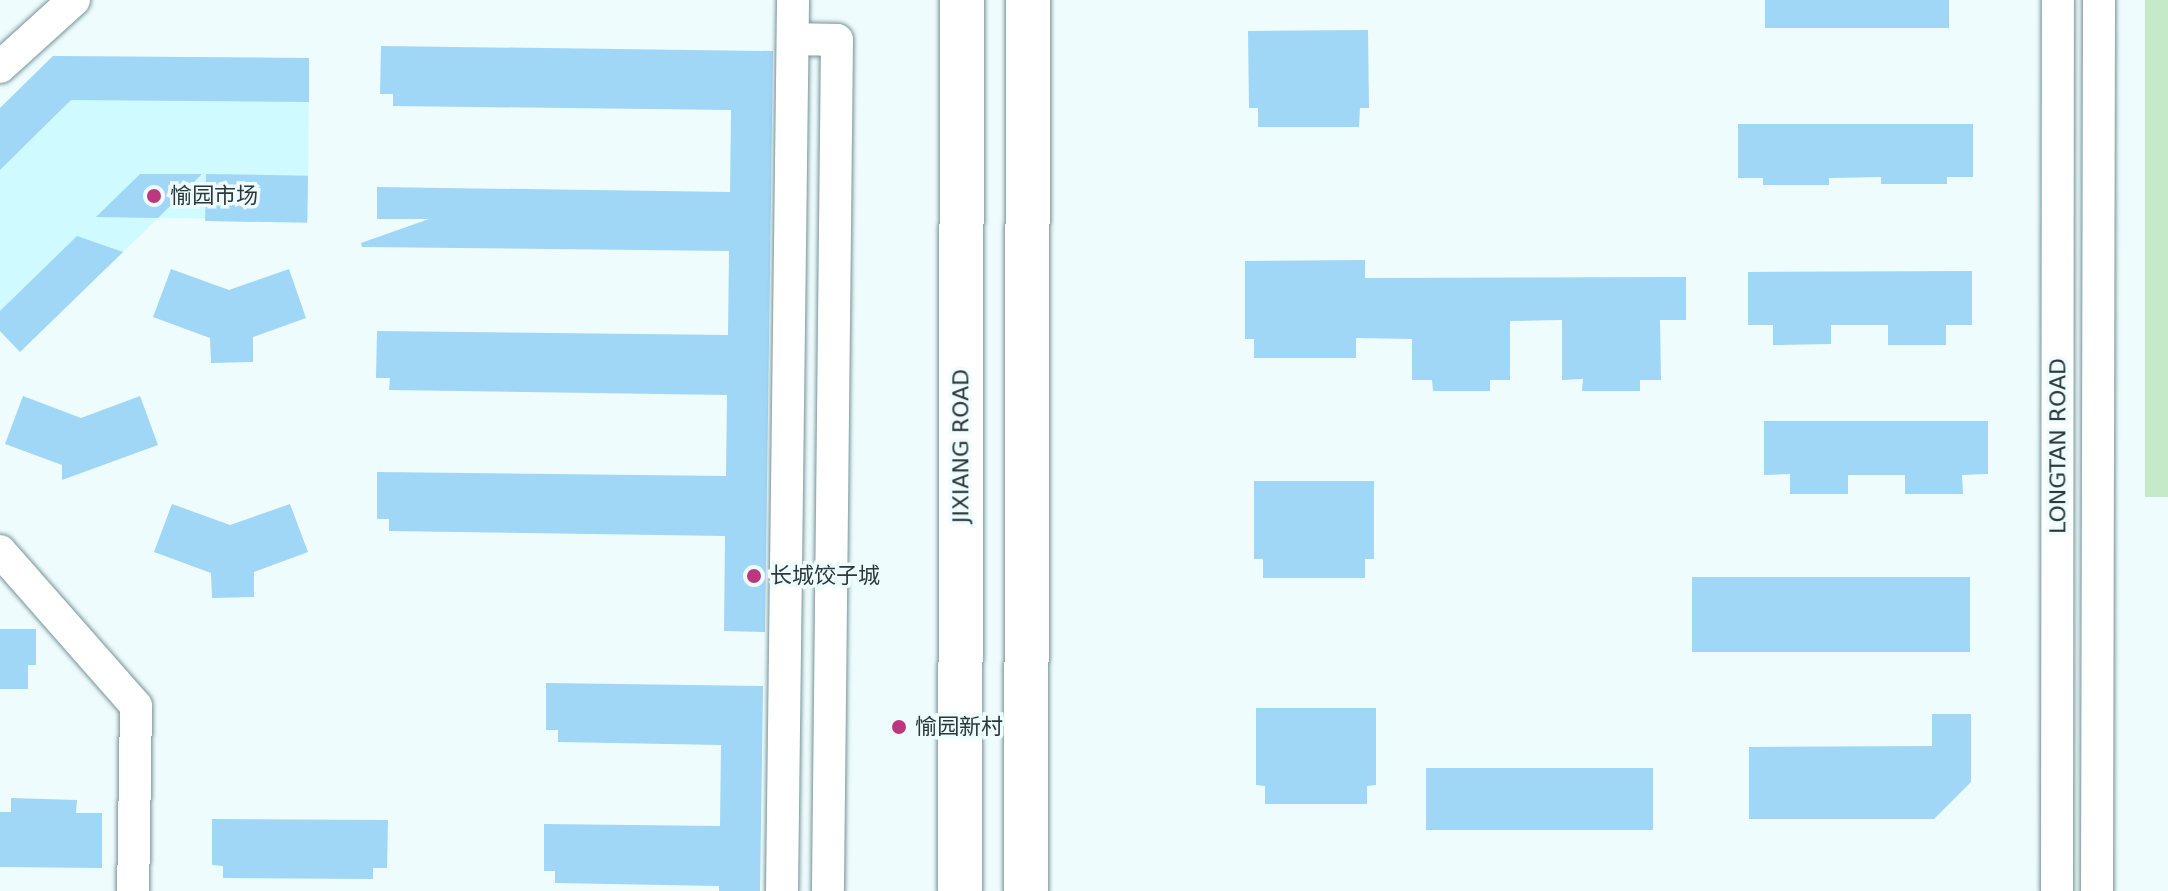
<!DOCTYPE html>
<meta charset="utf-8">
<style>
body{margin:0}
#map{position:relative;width:2168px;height:891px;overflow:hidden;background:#effcfd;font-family:"DejaVu Sans","Noto Sans SC",sans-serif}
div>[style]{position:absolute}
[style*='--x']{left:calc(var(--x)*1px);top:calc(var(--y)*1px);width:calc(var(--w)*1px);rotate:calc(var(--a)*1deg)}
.built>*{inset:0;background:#cffaff}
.green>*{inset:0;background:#c4eac7;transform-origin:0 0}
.building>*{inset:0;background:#a0d6f6;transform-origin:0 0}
.roads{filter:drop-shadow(0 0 2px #759397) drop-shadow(0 0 2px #759397)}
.street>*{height:32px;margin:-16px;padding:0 16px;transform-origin:16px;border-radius:16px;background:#fff}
.secondary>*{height:44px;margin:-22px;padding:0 22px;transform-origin:22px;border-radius:22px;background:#fff}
.dots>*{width:22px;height:22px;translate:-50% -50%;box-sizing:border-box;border:4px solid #effcfd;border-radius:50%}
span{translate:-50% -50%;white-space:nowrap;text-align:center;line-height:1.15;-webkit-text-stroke:7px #effcfd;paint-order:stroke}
.poi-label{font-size:22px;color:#2c383a}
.left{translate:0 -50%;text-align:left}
.street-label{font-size:22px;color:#2c383a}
</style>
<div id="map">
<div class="built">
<div style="clip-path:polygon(53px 56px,309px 58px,308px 219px,158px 218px,20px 352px,0 331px,0 108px)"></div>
</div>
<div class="green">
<div style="left:2145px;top:0;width:23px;height:497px"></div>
</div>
<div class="building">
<div style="left:1765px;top:0;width:184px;height:28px"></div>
<div style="clip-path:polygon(1368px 30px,1369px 108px,1360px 108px,1359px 127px,1258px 127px,1258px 108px,1249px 108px,1248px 31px)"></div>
<div style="clip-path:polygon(381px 46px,773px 51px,765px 632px,724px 631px,725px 536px,389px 531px,389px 519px,377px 519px,377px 472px,726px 476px,727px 395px,389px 390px,390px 378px,376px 378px,377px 331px,728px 335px,729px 251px,362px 247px,361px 243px,429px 219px,377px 219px,377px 187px,730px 192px,731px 110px,393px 106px,393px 94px,380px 94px)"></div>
<div style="clip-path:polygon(53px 56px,309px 58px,309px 102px,71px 100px,0 170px,0 108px)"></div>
<div style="clip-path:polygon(1738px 124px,1973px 124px,1973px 177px,1947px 177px,1947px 184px,1881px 184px,1881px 177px,1829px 178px,1829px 185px,1763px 185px,1763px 178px,1738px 178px)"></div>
<div style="clip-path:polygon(140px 174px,202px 174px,158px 218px,96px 217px)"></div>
<div style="left:206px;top:174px;width:102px;height:47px;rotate:1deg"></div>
<div style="clip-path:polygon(77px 236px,123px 252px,20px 352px,0 331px,0 311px)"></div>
<div style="clip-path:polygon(1365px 260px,1365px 278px,1686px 277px,1686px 320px,1660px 320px,1661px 380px,1640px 380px,1640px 391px,1582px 391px,1583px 379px,1562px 380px,1562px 320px,1510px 321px,1510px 380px,1490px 380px,1490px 391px,1433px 391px,1432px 380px,1412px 380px,1412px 339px,1356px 338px,1356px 358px,1254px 358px,1254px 339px,1245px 339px,1245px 261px)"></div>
<div style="clip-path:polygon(171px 269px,229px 290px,289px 269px,306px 318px,253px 337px,253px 362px,211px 363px,210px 338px,153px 317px)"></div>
<div style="clip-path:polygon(1972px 271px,1972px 325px,1946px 325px,1946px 345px,1888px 345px,1888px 325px,1831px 325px,1831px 344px,1773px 345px,1773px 325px,1748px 325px,1748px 272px)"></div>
<div style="clip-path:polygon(23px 396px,81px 418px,140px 396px,158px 445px,62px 480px,62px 465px,5px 444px)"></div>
<div style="clip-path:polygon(1764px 421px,1988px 421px,1988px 474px,1962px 475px,1963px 494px,1905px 494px,1905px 475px,1848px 475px,1848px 494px,1790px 494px,1790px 474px,1764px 475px)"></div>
<div style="clip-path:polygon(1254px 481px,1374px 481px,1374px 559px,1365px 559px,1365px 578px,1263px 578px,1263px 559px,1254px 559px)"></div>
<div style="clip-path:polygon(172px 504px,230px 525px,290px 504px,308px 552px,254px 572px,254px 597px,212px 598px,211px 573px,154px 552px)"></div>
<div style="left:1970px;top:577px;width:75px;height:278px;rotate:90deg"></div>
<div style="clip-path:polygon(0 629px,36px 629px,36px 665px,28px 665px,28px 689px,0 689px)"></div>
<div style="clip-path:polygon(546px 683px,763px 686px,760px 891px,719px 891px,719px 886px,555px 883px,555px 871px,544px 871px,544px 824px,720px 826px,721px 745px,558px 742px,558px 730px,546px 730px)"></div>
<div style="clip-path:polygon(1256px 708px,1376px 708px,1376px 785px,1367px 786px,1367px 804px,1265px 804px,1265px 786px,1256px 785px)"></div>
<div style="clip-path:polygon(1932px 714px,1971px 714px,1971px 782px,1934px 819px,1749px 819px,1749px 747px,1932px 746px)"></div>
<div style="left:1426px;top:768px;width:227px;height:62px"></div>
<div style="clip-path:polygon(11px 798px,77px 800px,76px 813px,102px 813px,102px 868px,0 867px,0 812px,11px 812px)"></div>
<div style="clip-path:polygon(212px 819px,388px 820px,387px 868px,373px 868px,373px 879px,223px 878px,223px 866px,212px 865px)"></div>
</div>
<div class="roads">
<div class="street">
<div style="--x:793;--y:39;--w:44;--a:1.3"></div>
<div style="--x:837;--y:40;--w:851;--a:90.61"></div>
<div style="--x:0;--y:67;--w:100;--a:-42.2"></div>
<div style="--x:0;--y:551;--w:206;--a:48.7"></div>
<div style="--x:136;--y:706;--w:185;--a:90.9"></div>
<div style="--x:782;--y:891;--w:891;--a:-89.29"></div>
<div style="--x:2057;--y:891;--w:891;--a:-89.94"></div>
<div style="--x:2097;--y:891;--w:891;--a:-89.87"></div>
</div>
<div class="secondary">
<div style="--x:960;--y:891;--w:891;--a:-89.87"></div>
<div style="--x:1026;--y:891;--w:891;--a:-89.87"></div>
</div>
</div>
<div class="dots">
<div style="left:154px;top:196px;background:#bb387f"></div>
<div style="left:754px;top:576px;background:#bb387f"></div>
<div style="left:899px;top:727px;background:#bb387f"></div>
</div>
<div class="poi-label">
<span class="left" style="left:170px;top:196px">愉园市场</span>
<span class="left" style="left:770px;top:576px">长城饺子城</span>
<span class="left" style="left:915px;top:727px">愉园新村</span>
</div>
<div class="street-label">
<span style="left:961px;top:446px;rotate:-90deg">JIXIANG ROAD</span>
<span style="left:2058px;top:446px;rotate:-90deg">LONGTAN ROAD</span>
</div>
</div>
